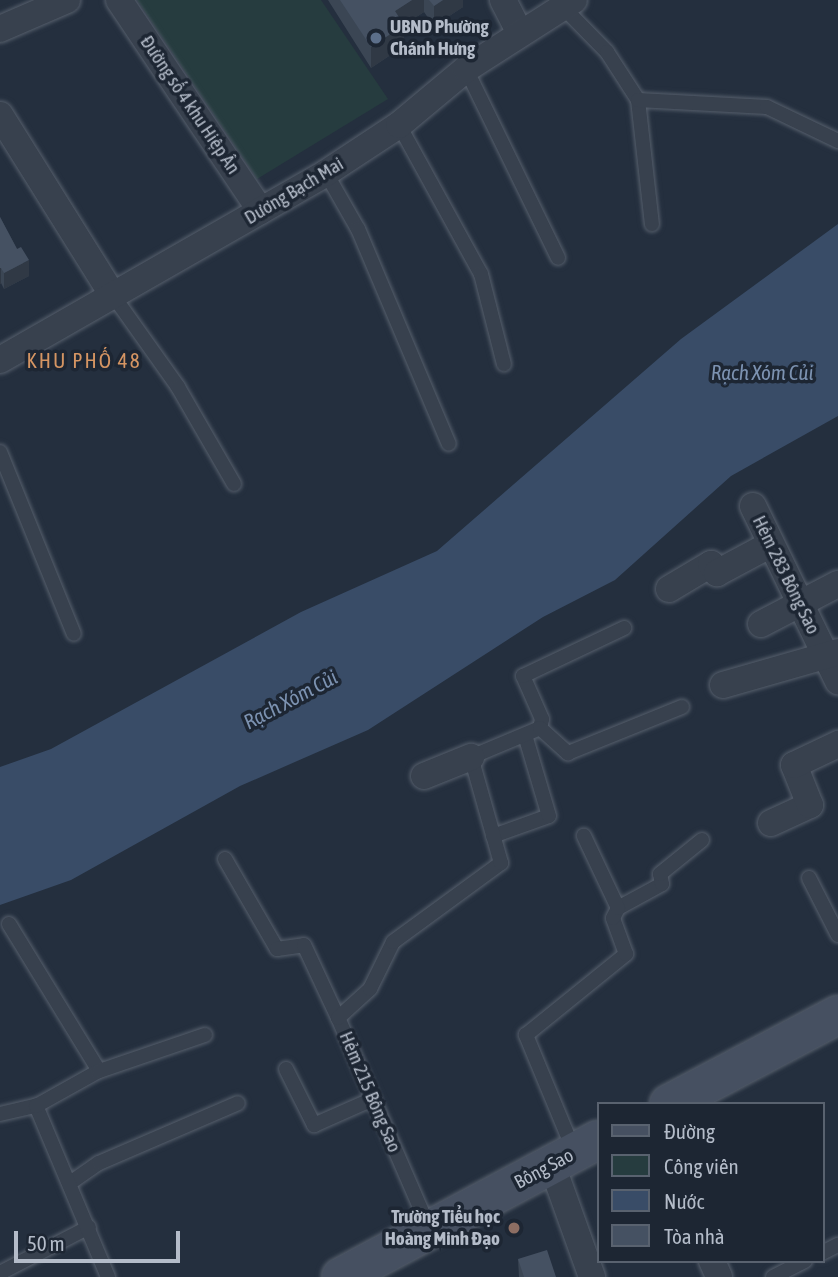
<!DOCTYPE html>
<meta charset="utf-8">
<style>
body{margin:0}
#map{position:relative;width:838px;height:1277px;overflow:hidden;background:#242f3e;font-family:"Asap Condensed",sans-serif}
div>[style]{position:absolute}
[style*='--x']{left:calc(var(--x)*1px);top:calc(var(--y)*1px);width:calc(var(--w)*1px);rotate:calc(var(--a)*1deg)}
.green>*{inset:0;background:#263c3f}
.water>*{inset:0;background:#394c67}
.roads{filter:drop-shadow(0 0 2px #565f6c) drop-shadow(0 0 2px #565f6c)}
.lane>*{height:14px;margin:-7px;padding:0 7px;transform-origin:7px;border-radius:7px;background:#38414e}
.street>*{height:26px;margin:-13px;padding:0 13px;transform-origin:13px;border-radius:13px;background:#38414e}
.secondary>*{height:38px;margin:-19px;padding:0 19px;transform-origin:19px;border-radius:19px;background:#465061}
.wall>*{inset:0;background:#3b4654}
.shaded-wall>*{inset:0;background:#303945;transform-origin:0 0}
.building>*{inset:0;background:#455162}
.dots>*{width:19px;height:19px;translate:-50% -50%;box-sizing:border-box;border:4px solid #1d2633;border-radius:50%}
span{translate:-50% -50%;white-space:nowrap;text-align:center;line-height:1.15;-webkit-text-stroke:7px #1d2633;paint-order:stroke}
.poi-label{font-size:19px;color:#b4bcc9;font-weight:700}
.left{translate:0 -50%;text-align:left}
.right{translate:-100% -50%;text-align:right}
.street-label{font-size:19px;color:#b4bcc9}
.neighbourhood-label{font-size:21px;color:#d59563;letter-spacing:2px}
.water-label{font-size:21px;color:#7c92b1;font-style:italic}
.legend{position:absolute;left:597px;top:1102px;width:228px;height:161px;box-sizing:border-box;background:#1d2633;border:2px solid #59626f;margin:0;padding:9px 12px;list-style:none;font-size:21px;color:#b4bcc9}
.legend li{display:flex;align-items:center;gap:14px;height:35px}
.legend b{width:35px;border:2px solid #59626f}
.scale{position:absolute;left:14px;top:1231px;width:166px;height:32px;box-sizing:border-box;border:4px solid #b4bcc9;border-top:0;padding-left:9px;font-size:21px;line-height:24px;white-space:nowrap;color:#b4bcc9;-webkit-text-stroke:5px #1d2633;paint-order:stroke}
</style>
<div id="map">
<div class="green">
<div style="clip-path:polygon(137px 0,321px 0,388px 99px,257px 179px)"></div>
</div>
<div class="water">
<div style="clip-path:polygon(838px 224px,838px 416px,731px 476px,615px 580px,543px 617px,368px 730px,240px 786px,71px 880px,0 905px,0 767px,51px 749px,301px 612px,437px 551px,681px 339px)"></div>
</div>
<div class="roads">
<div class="lane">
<div style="--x:563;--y:7;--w:63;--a:45.6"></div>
<div style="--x:607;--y:52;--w:57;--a:57.1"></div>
<div style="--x:638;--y:100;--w:125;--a:83.6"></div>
<div style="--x:466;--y:69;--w:210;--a:64"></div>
<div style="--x:638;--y:100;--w:129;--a:3.1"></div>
<div style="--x:767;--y:107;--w:79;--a:25.6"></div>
<div style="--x:399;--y:125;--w:170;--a:61.2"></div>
<div style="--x:481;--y:274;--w:93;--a:75.7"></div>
<div style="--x:326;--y:173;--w:64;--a:60.3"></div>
<div style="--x:358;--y:229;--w:233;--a:67.1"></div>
<div style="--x:112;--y:294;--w:114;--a:54.6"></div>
<div style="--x:178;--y:387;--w:112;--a:60"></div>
<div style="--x:0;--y:452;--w:196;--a:67.9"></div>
<div style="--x:540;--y:728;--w:9;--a:-77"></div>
<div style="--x:542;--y:719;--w:47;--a:-113.8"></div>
<div style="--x:523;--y:676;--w:112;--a:-25.4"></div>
<div style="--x:493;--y:836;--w:59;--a:-19.7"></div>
<div style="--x:549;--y:816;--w:84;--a:-106.5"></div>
<div style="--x:225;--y:859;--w:104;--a:60"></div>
<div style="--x:277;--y:949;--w:27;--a:-8"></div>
<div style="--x:304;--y:945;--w:81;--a:65"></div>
<div style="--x:809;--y:878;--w:64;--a:63"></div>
<div style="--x:618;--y:908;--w:50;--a:-28.6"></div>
<div style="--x:662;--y:884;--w:10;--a:-101"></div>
<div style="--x:660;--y:874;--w:54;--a:-39"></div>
<div style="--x:9;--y:924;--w:172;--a:58.5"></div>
<div style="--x:286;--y:1069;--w:63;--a:63.4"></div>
<div style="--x:314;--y:1125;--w:64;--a:-23.8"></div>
<div style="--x:0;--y:1114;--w:37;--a:-13"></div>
<div style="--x:574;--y:1151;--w:126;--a:-112.5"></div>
<div style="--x:526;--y:1035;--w:129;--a:-39"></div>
<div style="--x:626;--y:954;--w:38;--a:-110"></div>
<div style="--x:613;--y:918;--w:11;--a:-63"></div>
<div style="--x:618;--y:908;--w:80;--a:-115.3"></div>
<div style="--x:70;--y:1183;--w:35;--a:-35"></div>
<div style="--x:99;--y:1163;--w:151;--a:-23.3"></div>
<div style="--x:429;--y:1228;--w:229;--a:-113.4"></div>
<div style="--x:338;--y:1018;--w:43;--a:-42.2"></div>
<div style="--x:370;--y:989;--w:52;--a:-63.9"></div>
<div style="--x:393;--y:942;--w:134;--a:-36.2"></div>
<div style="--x:501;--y:863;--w:110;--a:-105.8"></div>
<div style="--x:471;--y:757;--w:75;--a:-22.8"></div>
<div style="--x:540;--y:728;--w:38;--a:42"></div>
<div style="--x:568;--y:753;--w:123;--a:-22"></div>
<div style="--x:822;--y:1253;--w:18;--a:-27"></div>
<div style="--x:0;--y:1273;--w:100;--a:-27.3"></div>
<div style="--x:108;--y:1277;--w:186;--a:-112.8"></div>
<div style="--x:36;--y:1106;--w:72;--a:-29.1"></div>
<div style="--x:99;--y:1071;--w:112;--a:-18.8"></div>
<div style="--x:773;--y:1277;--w:36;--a:-27"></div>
</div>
<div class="street">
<div style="--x:119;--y:0;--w:254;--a:56.1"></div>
<div style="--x:503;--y:0;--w:37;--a:63"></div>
<div style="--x:0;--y:29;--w:73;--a:-23.4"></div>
<div style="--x:0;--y:115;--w:211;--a:58"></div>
<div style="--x:0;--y:360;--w:376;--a:-29.8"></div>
<div style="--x:326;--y:173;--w:87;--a:-33.3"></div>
<div style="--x:399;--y:125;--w:87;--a:-39.9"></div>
<div style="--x:466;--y:69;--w:128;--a:-32.6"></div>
<div style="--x:753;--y:506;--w:195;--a:64.1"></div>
<div style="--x:669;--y:589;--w:49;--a:-30.8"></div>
<div style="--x:711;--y:564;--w:11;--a:56"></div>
<div style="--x:717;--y:573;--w:61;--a:-28.2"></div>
<div style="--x:761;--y:624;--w:87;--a:-27.5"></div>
<div style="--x:723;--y:685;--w:120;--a:-16"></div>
<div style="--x:424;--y:776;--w:51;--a:-22"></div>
<div style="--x:771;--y:823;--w:43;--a:-24.8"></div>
<div style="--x:810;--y:805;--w:43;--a:-111.8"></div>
<div style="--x:794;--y:765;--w:49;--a:-25.5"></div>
<div style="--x:552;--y:1165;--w:119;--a:70.3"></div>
<div style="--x:712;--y:1261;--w:17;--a:66"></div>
</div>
<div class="secondary">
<div style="--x:669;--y:1104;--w:191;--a:-27.8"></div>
<div style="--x:341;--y:1277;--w:291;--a:-28.1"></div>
</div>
</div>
<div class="wall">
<div style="clip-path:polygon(328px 0,463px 0,463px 7px,434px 26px,424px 12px,404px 25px,404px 46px,371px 68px)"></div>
<div style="clip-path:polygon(0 217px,17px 249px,29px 276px,4px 289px,1px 283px)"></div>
<div style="clip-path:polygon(518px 1259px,556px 1277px,519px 1277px)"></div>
</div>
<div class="shaded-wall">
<div style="clip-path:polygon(412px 0,424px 0,424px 12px,395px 31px,395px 11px)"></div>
<div style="clip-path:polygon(443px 0,463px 0,463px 7px,434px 26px,434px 6px)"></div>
<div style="clip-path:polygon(404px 25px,404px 46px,371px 68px,371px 47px)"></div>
<div style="clip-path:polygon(29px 260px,29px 276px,4px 289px,4px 273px)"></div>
<div style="left:0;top:268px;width:1px;height:16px"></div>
</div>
<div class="building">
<div style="clip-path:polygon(340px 0,412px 0,395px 11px,404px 25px,371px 47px)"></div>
<div style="clip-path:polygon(429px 0,443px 0,434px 6px)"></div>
<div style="clip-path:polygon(0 217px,17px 249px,21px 247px,29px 260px,4px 273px,1px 268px,0 268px)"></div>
<div style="clip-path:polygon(547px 1250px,556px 1277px,524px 1277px,518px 1259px)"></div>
</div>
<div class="dots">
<div style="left:376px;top:38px;background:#5c6f8a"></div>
<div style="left:514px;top:1228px;background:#8d6e63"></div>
</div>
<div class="poi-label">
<span class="left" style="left:390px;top:38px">UBND Phường<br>Chánh Hưng</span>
<span class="right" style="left:500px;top:1228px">Trường Tiểu học<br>Hoàng Minh Đạo</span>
</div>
<div class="street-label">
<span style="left:190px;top:105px;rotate:56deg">Đường số 4 khu Hiệp Ân</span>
<span style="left:294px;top:191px;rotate:-31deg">Dương Bạch Mai</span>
<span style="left:786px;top:575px;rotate:64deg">Hẻm 283 Bông Sao</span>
<span style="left:370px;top:1092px;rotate:67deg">Hẻm 215 Bông Sao</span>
<span style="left:544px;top:1169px;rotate:-28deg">Bông Sao</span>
</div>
<div class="neighbourhood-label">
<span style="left:84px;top:360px">KHU PHỐ 48</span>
</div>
<div class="water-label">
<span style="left:762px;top:372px">Rạch Xóm Củi</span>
<span style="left:290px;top:699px;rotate:-28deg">Rạch Xóm Củi</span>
</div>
<ul class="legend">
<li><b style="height:9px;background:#465061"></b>Đường</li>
<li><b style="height:19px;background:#263c3f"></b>Công viên</li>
<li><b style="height:19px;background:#394c67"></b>Nước</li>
<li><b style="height:19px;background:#455162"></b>Tòa nhà</li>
</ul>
<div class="scale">50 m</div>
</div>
